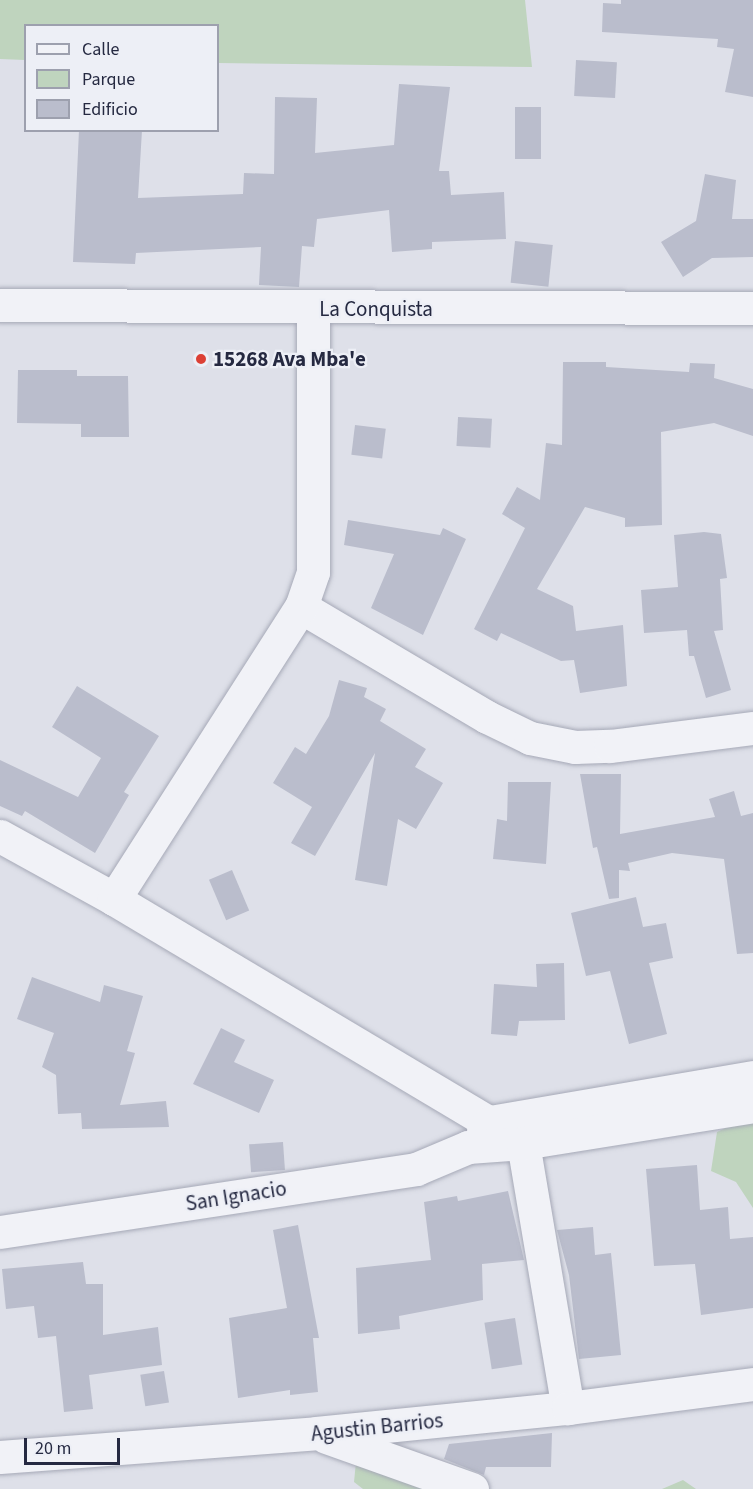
<!DOCTYPE html>
<style>
body{margin:0}
#map{position:relative;width:753px;height:1489px;overflow:hidden;background:#dee0e9;font-family:"Source Sans 3",sans-serif}
div>[style]{position:absolute}
[style*='--x']{left:calc(var(--x)*1px);top:calc(var(--y)*1px);width:calc(var(--w)*1px);rotate:calc(var(--a)*1deg)}
.green>*{inset:0;background:#bfd4be}
.building>*{inset:0;background:#babdcc;transform-origin:0 0}
.roads{filter:drop-shadow(0 0 2px #a6a9b7) drop-shadow(0 0 2px #a6a9b7)}
.minor>*{height:33px;margin:-16.5px;padding:0 16.5px;transform-origin:16.5px;border-radius:16.5px;background:#f1f2f7}
.dots>*{width:16px;height:16px;translate:-50% -50%;box-sizing:border-box;border:3px solid #edeff6;border-radius:50%}
span{translate:-50% -50%;white-space:nowrap;text-align:center;line-height:1.15;-webkit-text-stroke:4.5px #edeff6;paint-order:stroke}
.street-label{font-size:21px;color:#252941}
.poi-label{font-size:21px;color:#252941;font-weight:700}
.left{translate:0 -50%;text-align:left}
.legend{position:absolute;left:24px;top:24px;width:195px;height:108px;box-sizing:border-box;background:#edeff6;border:2px solid #9da0ae;margin:0;padding:8px 10px;list-style:none;font-size:18px;color:#252941}
.legend li{display:flex;align-items:center;gap:12px;height:30px}
.legend b{width:30px;border:2px solid #9da0ae}
.scale{position:absolute;left:24px;top:1438px;width:96px;height:27px;box-sizing:border-box;border:3px solid #252941;border-top:0;padding-left:8px;font-size:18px;line-height:21px;white-space:nowrap;color:#252941;-webkit-text-stroke:4px #edeff6;paint-order:stroke}
</style>
<div id="map">
<div class="green">
<div style="clip-path:polygon(0 0,525px 0,532px 67px,218px 63px,218px 26px,26px 26px,25px 60px,0 59px)"></div>
<div style="clip-path:polygon(738px 1122px,753px 1123px,753px 1208px,736px 1182px,711px 1171px,717px 1132px)"></div>
<div style="clip-path:polygon(356px 1462px,448px 1489px,363px 1489px,354px 1482px)"></div>
<div style="clip-path:polygon(683px 1480px,696px 1489px,662px 1489px)"></div>
</div>
<div class="building">
<div style="clip-path:polygon(621px 0,753px 0,753px 97px,725px 92px,734px 49px,717px 47px,718px 39px,602px 32px,603px 3px,621px 4px)"></div>
<div style="left:576px;top:60px;width:41px;height:36px;rotate:3deg"></div>
<div style="clip-path:polygon(399px 84px,450px 87px,439px 171px,449px 171px,451px 195px,504px 192px,506px 239px,432px 242px,432px 249px,392px 252px,389px 210px,317px 219px,314px 247px,302px 246px,299px 287px,259px 285px,261px 247px,136px 253px,135px 264px,73px 262px,79px 130px,142px 130px,138px 198px,243px 194px,244px 173px,274px 174px,275px 97px,317px 98px,315px 153px,394px 145px)"></div>
<div style="left:515px;top:107px;width:26px;height:52px"></div>
<div style="clip-path:polygon(705px 174px,736px 180px,732px 219px,753px 219px,753px 257px,712px 258px,683px 277px,661px 242px,696px 221px)"></div>
<div style="left:515px;top:241px;width:38px;height:42px;rotate:6deg"></div>
<div style="clip-path:polygon(563px 362px,606px 362px,606px 367px,689px 372px,690px 363px,715px 364px,714px 378px,753px 389px,753px 436px,714px 423px,661px 432px,662px 525px,625px 527px,625px 518px,585px 507px,537px 589px,573px 606px,576px 631px,623px 625px,627px 686px,580px 693px,574px 660px,561px 661px,501px 633px,497px 641px,474px 629px,525px 528px,502px 514px,517px 487px,540px 500px,546px 443px,562px 445px)"></div>
<div style="clip-path:polygon(18px 370px,77px 370px,77px 376px,128px 376px,129px 437px,81px 437px,81px 424px,17px 423px)"></div>
<div style="left:458px;top:417px;width:34px;height:29px;rotate:3deg"></div>
<div style="left:355px;top:425px;width:31px;height:30px;rotate:7deg"></div>
<div style="clip-path:polygon(348px 520px,440px 535px,443px 528px,466px 539px,423px 635px,371px 608px,394px 554px,344px 545px)"></div>
<div style="clip-path:polygon(704px 532px,721px 534px,727px 578px,720px 579px,723px 630px,714px 631px,731px 690px,706px 698px,694px 656px,689px 656px,687px 630px,644px 633px,641px 590px,678px 587px,674px 535px)"></div>
<div style="clip-path:polygon(339px 680px,367px 688px,364px 697px,386px 709px,380px 721px,426px 749px,415px 767px,443px 783px,416px 829px,398px 819px,387px 886px,355px 880px,375px 753px,315px 856px,291px 843px,312px 807px,273px 783px,295px 747px,306px 754px,329px 716px)"></div>
<div style="clip-path:polygon(77px 686px,159px 736px,124px 792px,129px 795px,95px 853px,25px 811px,22px 816px,0 806px,0 760px,78px 797px,101px 758px,52px 727px)"></div>
<div style="clip-path:polygon(580px 774px,621px 774px,620px 834px,715px 817px,709px 799px,734px 791px,741px 816px,753px 813px,753px 953px,737px 954px,724px 859px,672px 853px,628px 863px,630px 871px,619px 870px,619px 898px,609px 899px,597px 847px,593px 848px)"></div>
<div style="clip-path:polygon(508px 782px,551px 782px,546px 864px,493px 859px,497px 819px,507px 821px)"></div>
<div style="left:232px;top:870px;width:44px;height:25px;rotate:67deg"></div>
<div style="clip-path:polygon(636px 897px,643px 927px,666px 923px,673px 958px,649px 963px,667px 1034px,629px 1044px,610px 971px,586px 976px,571px 913px)"></div>
<div style="clip-path:polygon(564px 963px,565px 1020px,519px 1021px,517px 1036px,491px 1034px,494px 984px,537px 987px,536px 964px)"></div>
<div style="clip-path:polygon(32px 977px,100px 1002px,104px 985px,143px 996px,127px 1051px,135px 1053px,120px 1105px,166px 1101px,169px 1127px,82px 1129px,81px 1113px,58px 1114px,56px 1075px,42px 1067px,54px 1033px,17px 1019px)"></div>
<div style="clip-path:polygon(221px 1028px,245px 1040px,234px 1062px,274px 1080px,259px 1113px,193px 1084px)"></div>
<div style="left:283px;top:1142px;width:28px;height:34px;rotate:86deg"></div>
<div style="clip-path:polygon(697px 1165px,700px 1210px,728px 1207px,730px 1239px,753px 1237px,753px 1308px,701px 1315px,695px 1264px,654px 1266px,646px 1169px)"></div>
<div style="clip-path:polygon(508px 1191px,524px 1260px,482px 1264px,483px 1300px,399px 1316px,400px 1329px,358px 1334px,356px 1268px,431px 1260px,424px 1202px,457px 1196px,458px 1201px)"></div>
<div style="clip-path:polygon(298px 1225px,319px 1338px,313px 1338px,318px 1392px,290px 1395px,290px 1390px,238px 1398px,229px 1318px,287px 1308px,273px 1230px)"></div>
<div style="clip-path:polygon(593px 1227px,595px 1255px,611px 1253px,621px 1355px,579px 1359px,569px 1275px,557px 1230px)"></div>
<div style="clip-path:polygon(83px 1262px,86px 1284px,103px 1284px,103px 1335px,158px 1327px,162px 1365px,89px 1375px,93px 1409px,64px 1412px,56px 1336px,38px 1338px,34px 1306px,6px 1309px,2px 1269px)"></div>
<div style="left:515px;top:1318px;width:47px;height:31px;rotate:81deg"></div>
<div style="left:164px;top:1371px;width:32px;height:24px;rotate:81deg"></div>
<div style="clip-path:polygon(552px 1433px,551px 1467px,486px 1467px,484px 1475px,444px 1459px,449px 1444px)"></div>
</div>
<div class="roads">
<div class="minor">
<div style="--x:0;--y:305;--w:753;--a:0.23"></div>
<div style="--x:301;--y:607;--w:216;--a:30.6"></div>
<div style="--x:487;--y:717;--w:48;--a:26"></div>
<div style="--x:530;--y:738;--w:46;--a:11.3"></div>
<div style="--x:575;--y:747;--w:35;--a:-2"></div>
<div style="--x:610;--y:746;--w:144;--a:-7.2"></div>
<div style="--x:0;--y:836;--w:130;--a:28.9"></div>
<div style="--x:114;--y:899;--w:476;--a:30.8"></div>
<div style="--x:523;--y:1143;--w:269;--a:80.4"></div>
<div style="--x:114;--y:899;--w:347;--a:-57.4"></div>
<div style="--x:301;--y:607;--w:37;--a:-71"></div>
<div style="--x:313;--y:572;--w:262;--a:-90"></div>
<div style="--x:483;--y:1130;--w:11;--a:-49"></div>
<div style="--x:490;--y:1122;--w:267;--a:-9.7"></div>
<div style="--x:0;--y:1232;--w:421;--a:-8.6"></div>
<div style="--x:416;--y:1169;--w:56;--a:-22.9"></div>
<div style="--x:468;--y:1147;--w:55;--a:-4.2"></div>
<div style="--x:523;--y:1143;--w:233;--a:-9.1"></div>
<div style="--x:326;--y:1437;--w:155;--a:19.6"></div>
<div style="--x:0;--y:1457;--w:317;--a:-4.3"></div>
<div style="--x:316;--y:1433;--w:253;--a:-5.7"></div>
<div style="--x:568;--y:1408;--w:187;--a:-7.4"></div>
</div>
</div>
<div class="dots">
<div style="left:201px;top:359px;background:#dc4035"></div>
</div>
<div class="street-label">
<span style="left:376px;top:309px">La Conquista</span>
<span style="left:236px;top:1196px;rotate:-9deg">San Ignacio</span>
<span style="left:377px;top:1427px;rotate:-6deg">Agustin Barrios</span>
</div>
<div class="poi-label">
<span class="left" style="left:213px;top:359px">15268 Ava Mba'e</span>
</div>
<ul class="legend">
<li><b style="height:8px;background:#f1f2f7"></b>Calle</li>
<li><b style="height:16px;background:#bfd4be"></b>Parque</li>
<li><b style="height:16px;background:#babdcc"></b>Edificio</li>
</ul>
<div class="scale">20 m</div>
</div>
